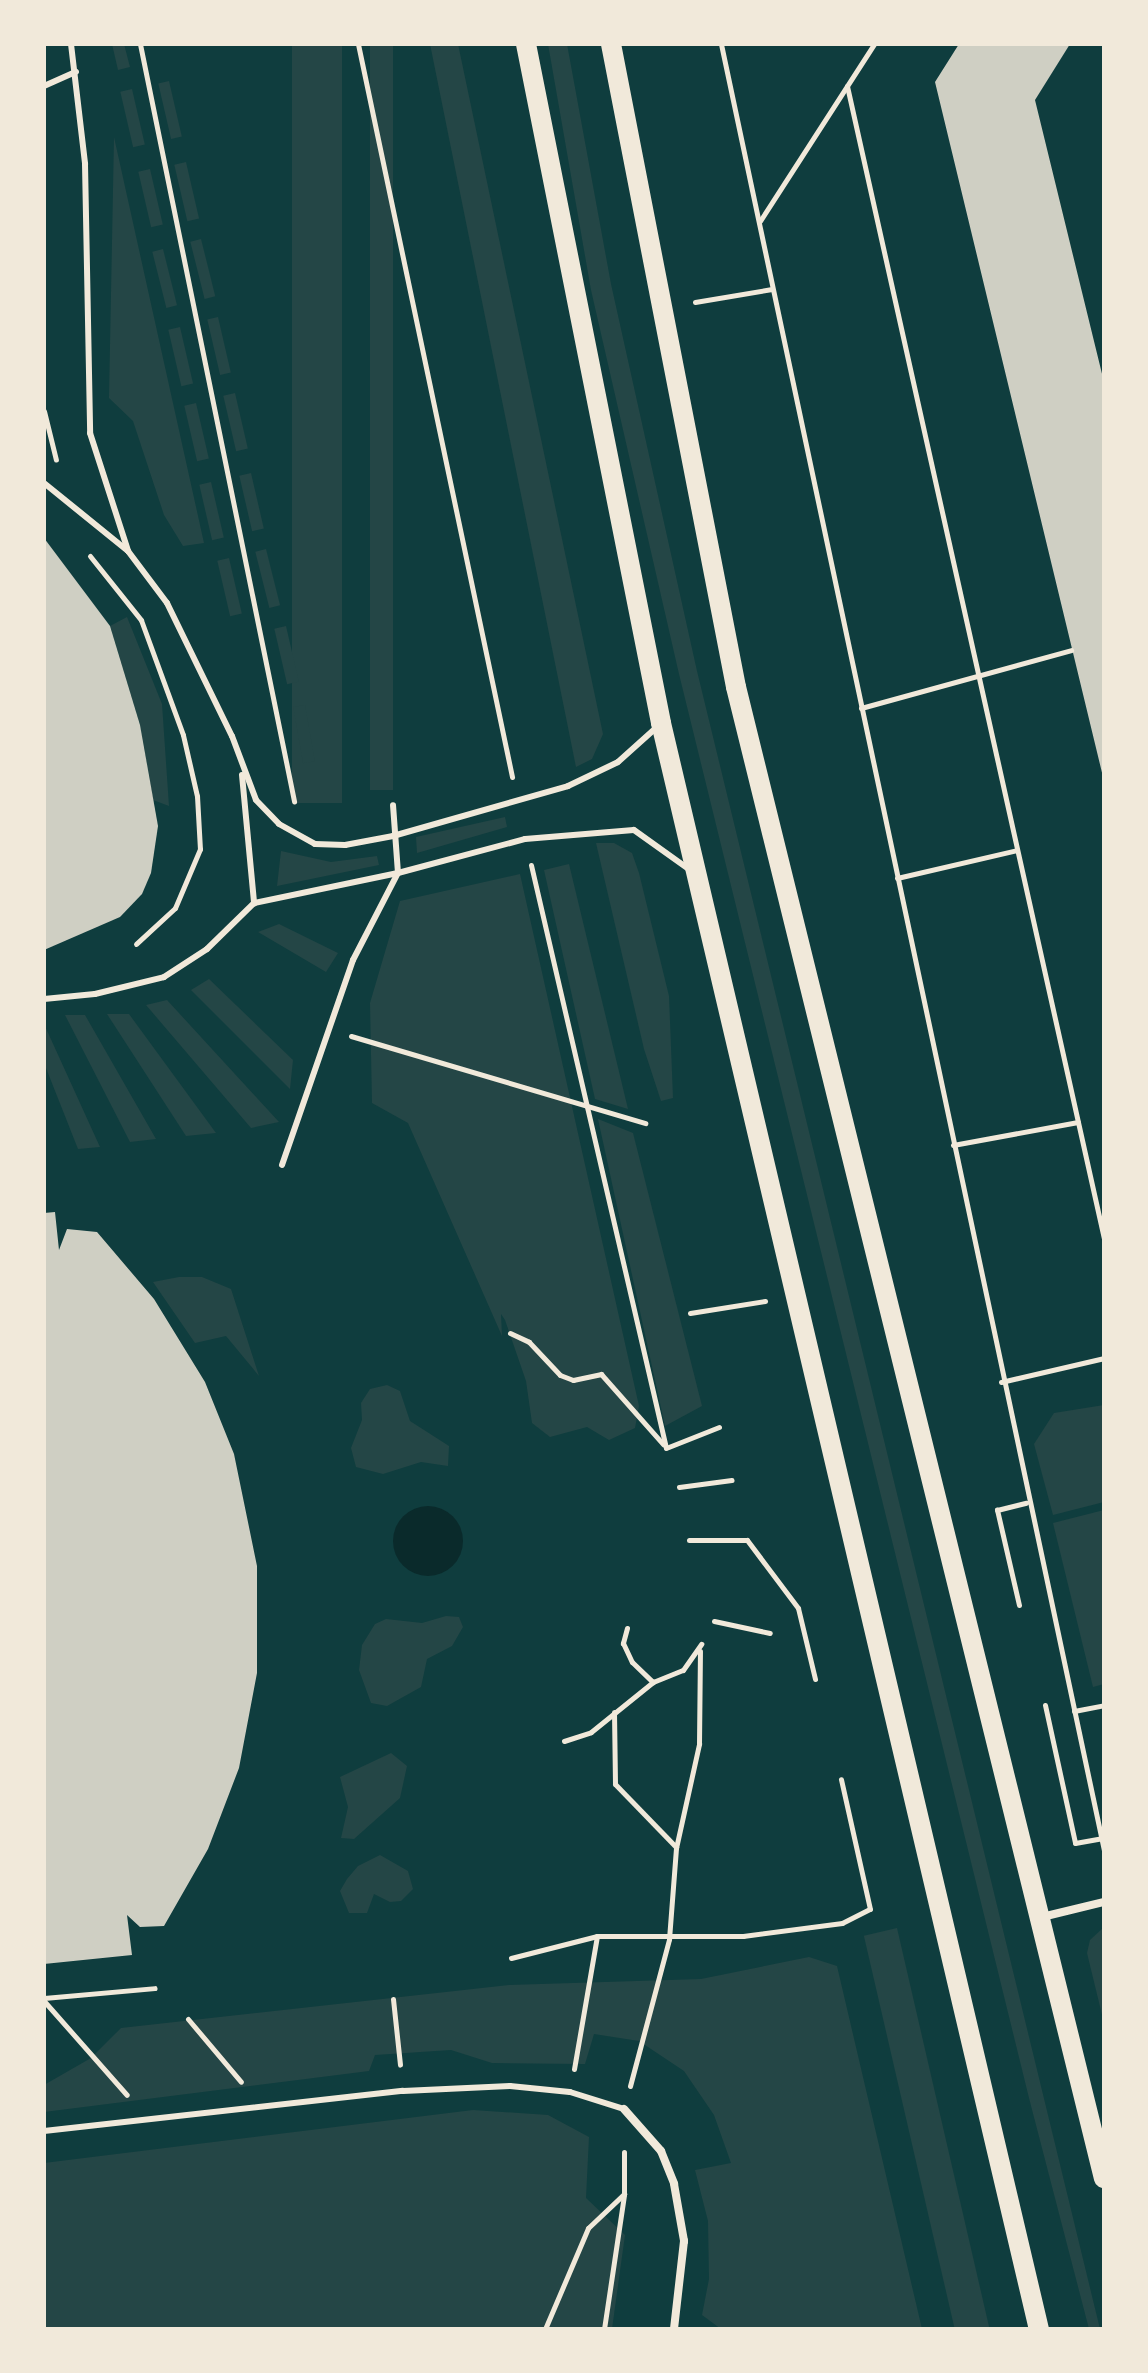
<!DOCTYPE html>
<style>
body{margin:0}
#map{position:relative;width:1148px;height:2373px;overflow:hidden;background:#0f3d3e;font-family:"IBM Plex Sans",sans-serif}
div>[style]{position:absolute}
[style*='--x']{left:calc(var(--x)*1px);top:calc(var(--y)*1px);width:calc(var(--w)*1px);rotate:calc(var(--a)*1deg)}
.green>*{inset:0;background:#244646;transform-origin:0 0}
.water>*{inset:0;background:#0a2a2b}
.round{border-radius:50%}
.building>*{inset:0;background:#cfcfc3}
.path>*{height:5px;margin:-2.5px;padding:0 2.5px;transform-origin:2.5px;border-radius:2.5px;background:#f1e9da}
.service>*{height:6px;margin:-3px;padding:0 3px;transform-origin:3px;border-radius:3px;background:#f1e9da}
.minor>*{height:8px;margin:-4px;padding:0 4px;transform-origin:4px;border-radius:4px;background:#f1e9da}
.primary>*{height:20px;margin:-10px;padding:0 10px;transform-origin:10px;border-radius:10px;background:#f1e9da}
span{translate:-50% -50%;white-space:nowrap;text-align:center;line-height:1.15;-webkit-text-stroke:8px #f1e9da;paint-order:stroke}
.frame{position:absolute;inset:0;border:46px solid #f1e9da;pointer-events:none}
</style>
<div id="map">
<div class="green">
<div style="clip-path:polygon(112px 44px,124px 44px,130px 67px,118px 70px)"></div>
<div style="left:292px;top:44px;width:50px;height:759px"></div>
<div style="left:370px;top:44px;width:23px;height:746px"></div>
<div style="clip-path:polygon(430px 44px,458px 44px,603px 734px,592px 759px,576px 767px)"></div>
<div style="clip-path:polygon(548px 44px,567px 44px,611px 284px,697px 671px,1100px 2329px,1089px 2329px,1029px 2098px,679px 674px,591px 290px)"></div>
<div style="left:169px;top:81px;width:57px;height:11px;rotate:77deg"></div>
<div style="left:132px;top:89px;width:57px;height:12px;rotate:77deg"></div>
<div style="clip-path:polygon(114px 137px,204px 543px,183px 546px,164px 515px,133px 421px,109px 398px)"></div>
<div style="left:186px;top:162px;width:58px;height:12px;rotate:77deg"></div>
<div style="left:150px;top:169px;width:57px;height:12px;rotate:77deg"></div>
<div style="left:201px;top:239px;width:59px;height:11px;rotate:76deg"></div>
<div style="left:163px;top:249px;width:58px;height:11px;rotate:76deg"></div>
<div style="left:218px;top:317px;width:57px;height:11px;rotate:77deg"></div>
<div style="left:180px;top:327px;width:58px;height:12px;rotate:77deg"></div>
<div style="left:235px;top:393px;width:57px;height:12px;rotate:77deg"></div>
<div style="left:196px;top:403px;width:57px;height:12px;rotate:77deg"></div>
<div style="left:251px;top:473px;width:57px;height:12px;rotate:77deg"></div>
<div style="left:211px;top:482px;width:57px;height:12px;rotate:77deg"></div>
<div style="left:266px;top:549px;width:58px;height:11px;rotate:76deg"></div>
<div style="left:229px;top:558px;width:57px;height:12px;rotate:77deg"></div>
<div style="clip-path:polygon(127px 617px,162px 704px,169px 806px,153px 800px,140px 725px,110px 626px)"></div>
<div style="left:286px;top:626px;width:57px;height:12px;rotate:77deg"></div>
<div style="left:305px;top:705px;width:57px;height:12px;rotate:80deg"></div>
<div style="clip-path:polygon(505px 817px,507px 827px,417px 853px,416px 837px)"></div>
<div style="clip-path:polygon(596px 843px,614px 843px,632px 853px,639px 873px,669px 996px,673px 1098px,661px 1101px,644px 1049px)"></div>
<div style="clip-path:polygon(281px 851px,331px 862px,377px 856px,379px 865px,277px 886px)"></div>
<div style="clip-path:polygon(569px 864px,628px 1109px,595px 1099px,544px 870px)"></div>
<div style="clip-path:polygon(520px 874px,639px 1406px,635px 1428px,609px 1440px,587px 1427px,550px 1437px,532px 1423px,526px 1381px,505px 1320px,501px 1314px,502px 1336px,408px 1123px,372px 1103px,370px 1003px,400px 901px)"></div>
<div style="clip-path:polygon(279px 924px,338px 953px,326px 972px,258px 932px)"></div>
<div style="clip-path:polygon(209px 979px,293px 1060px,290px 1089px,191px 990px)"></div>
<div style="clip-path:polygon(167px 1000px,279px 1122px,251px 1128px,146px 1005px)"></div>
<div style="clip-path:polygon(129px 1014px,216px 1133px,186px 1136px,107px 1014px)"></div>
<div style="clip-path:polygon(65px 1015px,85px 1015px,156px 1139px,130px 1142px)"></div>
<div style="clip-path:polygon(44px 1024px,100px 1147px,78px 1149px,44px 1063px)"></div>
<div style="clip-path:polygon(598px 1119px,633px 1133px,702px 1406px,665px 1426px)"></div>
<div style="clip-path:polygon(179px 1277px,202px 1277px,231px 1289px,259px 1376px,226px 1336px,195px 1343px,153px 1282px)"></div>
<div style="clip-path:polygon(387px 1385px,400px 1391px,410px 1421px,449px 1446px,448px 1466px,421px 1462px,383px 1474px,356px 1467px,351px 1448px,362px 1420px,361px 1403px,370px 1389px)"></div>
<div style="clip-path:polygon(1104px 1405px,1104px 1502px,1053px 1515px,1034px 1444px,1054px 1413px)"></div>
<div style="clip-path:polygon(1104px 1510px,1104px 1684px,1093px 1687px,1053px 1523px)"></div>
<div style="clip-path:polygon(446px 1616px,459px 1617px,463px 1627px,452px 1646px,427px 1659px,421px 1687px,387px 1706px,371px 1703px,359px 1670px,362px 1645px,375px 1624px,386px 1619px,422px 1623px)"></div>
<div style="clip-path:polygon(391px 1753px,407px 1766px,400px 1798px,354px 1839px,341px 1838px,348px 1807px,340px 1777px)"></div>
<div style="clip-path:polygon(380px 1855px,408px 1871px,413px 1889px,401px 1901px,390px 1902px,374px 1894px,367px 1913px,349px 1913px,340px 1891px,347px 1879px,358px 1866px)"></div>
<div style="clip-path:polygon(1104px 1927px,1104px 2023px,1087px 1953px,1090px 1940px)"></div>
<div style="left:897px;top:1928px;width:412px;height:34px;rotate:77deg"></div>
<div style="clip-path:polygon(809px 1957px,837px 1966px,922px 2329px,721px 2329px,702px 2315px,709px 2279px,708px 2221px,695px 2170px,731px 2163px,714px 2115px,684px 2071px,639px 2041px,594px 2034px,585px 2064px,492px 2063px,451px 2050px,375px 2055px,369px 2071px,44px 2112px,44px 2085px,91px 2058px,121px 2028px,509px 1985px,701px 1979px)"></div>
<div style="clip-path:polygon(473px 2110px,548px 2115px,589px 2137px,586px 2198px,625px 2235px,612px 2329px,44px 2329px,44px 2163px)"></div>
</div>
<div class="water">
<div class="round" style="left:393px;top:1506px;width:70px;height:70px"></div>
</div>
<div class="building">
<div style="clip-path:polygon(959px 44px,1070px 44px,1035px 100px,1104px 382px,1104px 781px,935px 82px)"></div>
<div style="clip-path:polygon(44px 538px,110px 626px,140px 725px,158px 826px,151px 873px,142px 894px,120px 917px,44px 950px)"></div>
<div style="clip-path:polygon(55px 1212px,59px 1250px,67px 1229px,97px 1232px,154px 1299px,205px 1382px,234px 1454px,257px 1566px,257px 1673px,239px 1768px,208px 1849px,164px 1926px,140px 1927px,127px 1915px,132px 1955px,44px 1964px,44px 1213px)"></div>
</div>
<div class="path">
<div style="--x:140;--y:44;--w:773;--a:78.5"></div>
<div style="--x:358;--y:44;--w:749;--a:78.13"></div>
<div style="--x:721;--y:44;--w:1847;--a:78.03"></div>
<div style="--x:847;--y:86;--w:1181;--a:77.43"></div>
<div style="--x:760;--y:221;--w:211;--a:-57.2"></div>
<div style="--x:695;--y:302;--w:78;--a:-9.6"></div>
<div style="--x:44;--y:411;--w:50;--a:76.2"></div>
<div style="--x:90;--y:556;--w:82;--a:51.4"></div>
<div style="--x:141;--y:620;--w:122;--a:69.9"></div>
<div style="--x:183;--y:735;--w:63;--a:77.1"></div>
<div style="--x:197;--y:796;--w:53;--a:86.8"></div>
<div style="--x:200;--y:849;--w:64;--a:113"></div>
<div style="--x:175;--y:908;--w:53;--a:137.3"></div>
<div style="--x:861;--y:708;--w:218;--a:-15.4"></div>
<div style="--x:531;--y:865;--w:598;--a:76.96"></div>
<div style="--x:897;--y:878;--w:123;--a:-13.1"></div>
<div style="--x:351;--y:1036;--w:307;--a:16.5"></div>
<div style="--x:953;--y:1145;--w:127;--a:-10.4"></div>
<div style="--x:690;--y:1313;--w:76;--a:-9.1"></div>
<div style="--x:510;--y:1333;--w:21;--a:25"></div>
<div style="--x:529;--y:1342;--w:45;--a:46.8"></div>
<div style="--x:560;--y:1375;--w:14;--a:21"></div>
<div style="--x:573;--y:1380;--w:29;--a:-12"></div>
<div style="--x:601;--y:1374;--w:94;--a:48.5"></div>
<div style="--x:1001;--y:1382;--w:106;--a:-13.1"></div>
<div style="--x:666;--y:1448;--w:57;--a:-21.6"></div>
<div style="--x:679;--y:1487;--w:53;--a:-7.5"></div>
<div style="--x:689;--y:1540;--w:58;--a:0"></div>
<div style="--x:747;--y:1540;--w:85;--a:53.1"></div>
<div style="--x:798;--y:1608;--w:73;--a:76.5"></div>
<div style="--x:1019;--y:1605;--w:98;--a:-103"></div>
<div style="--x:997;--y:1510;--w:30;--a:-14"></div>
<div style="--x:714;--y:1621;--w:57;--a:12.1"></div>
<div style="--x:627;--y:1628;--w:16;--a:105"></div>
<div style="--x:623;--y:1643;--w:21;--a:65"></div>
<div style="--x:632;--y:1662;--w:29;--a:44"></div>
<div style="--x:653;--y:1682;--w:32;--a:-22"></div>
<div style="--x:683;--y:1670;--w:32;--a:-55"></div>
<div style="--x:1045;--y:1705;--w:141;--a:77.7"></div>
<div style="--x:1075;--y:1843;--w:27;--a:-10"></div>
<div style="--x:1074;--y:1711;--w:31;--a:-11"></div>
<div style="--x:614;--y:1712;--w:72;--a:89.2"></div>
<div style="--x:615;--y:1784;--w:88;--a:45.9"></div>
<div style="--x:564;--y:1741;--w:28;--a:-18"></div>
<div style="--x:591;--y:1732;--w:80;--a:-38.9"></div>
<div style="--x:511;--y:1958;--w:89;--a:-14.3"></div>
<div style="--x:597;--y:1936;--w:146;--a:0"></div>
<div style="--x:743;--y:1936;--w:100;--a:-7.5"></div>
<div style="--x:842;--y:1923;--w:31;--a:-27"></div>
<div style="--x:870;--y:1909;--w:133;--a:-102.6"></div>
<div style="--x:44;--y:1998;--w:111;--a:-5.1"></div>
<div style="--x:393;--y:1999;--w:66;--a:83.9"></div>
<div style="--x:44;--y:2001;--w:125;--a:48.6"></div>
<div style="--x:188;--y:2019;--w:82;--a:49.9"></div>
<div style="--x:574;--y:2069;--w:135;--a:-80.2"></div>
<div style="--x:630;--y:2086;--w:152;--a:-75.1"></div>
<div style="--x:669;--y:1939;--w:91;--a:-85.6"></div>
<div style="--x:676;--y:1848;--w:107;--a:-77.5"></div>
<div style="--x:699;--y:1744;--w:93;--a:-89.4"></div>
<div style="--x:545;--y:2329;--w:110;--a:-66.9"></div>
<div style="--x:588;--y:2228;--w:50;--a:-43.4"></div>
<div style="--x:624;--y:2194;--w:42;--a:-90"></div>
<div style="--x:604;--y:2329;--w:135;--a:-81.5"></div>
</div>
<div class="service">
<div style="--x:71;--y:44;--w:121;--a:83.3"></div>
<div style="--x:85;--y:164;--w:269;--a:88.9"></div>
<div style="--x:90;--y:433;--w:124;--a:72.1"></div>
<div style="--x:44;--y:86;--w:35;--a:-24"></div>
<div style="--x:44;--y:483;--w:108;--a:39"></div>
<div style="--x:128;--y:551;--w:65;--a:53.1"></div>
<div style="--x:167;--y:603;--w:148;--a:64"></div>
<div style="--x:232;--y:736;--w:68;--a:69.4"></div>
<div style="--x:256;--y:800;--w:33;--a:46"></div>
<div style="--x:279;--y:824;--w:41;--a:29.1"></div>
<div style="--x:315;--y:844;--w:30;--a:2"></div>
<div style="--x:345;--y:845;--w:49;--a:-10.6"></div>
<div style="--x:393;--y:836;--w:182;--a:-15.9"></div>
<div style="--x:568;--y:786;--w:55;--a:-25.6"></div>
<div style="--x:618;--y:762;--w:52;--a:-41.9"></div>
<div style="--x:242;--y:775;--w:129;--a:84.6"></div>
<div style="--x:44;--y:999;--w:51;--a:-5.6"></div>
<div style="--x:95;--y:994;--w:71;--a:-13.8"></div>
<div style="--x:164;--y:977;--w:51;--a:-33.1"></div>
<div style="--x:207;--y:949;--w:66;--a:-44.4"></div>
<div style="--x:254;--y:903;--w:147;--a:-11.8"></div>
<div style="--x:398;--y:873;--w:131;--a:-15"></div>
<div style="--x:525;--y:839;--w:109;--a:-4.7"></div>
<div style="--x:634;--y:830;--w:69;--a:35.5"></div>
<div style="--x:282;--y:1165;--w:217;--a:-70.9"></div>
<div style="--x:353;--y:960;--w:98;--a:-62.7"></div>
<div style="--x:398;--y:873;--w:68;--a:-94.2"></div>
<div style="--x:44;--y:2131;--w:361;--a:-6.4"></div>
<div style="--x:403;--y:2091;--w:107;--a:-2.7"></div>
<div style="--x:510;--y:2086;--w:60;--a:5.7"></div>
<div style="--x:570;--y:2092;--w:57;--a:17.5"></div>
</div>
<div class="minor">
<div style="--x:1042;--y:1917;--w:64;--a:-13.6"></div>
<div style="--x:624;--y:2109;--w:56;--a:48.6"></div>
<div style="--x:661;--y:2151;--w:35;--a:68"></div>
<div style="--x:674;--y:2184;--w:58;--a:80"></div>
<div style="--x:684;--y:2241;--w:89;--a:96.5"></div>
</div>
<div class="primary">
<div style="--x:526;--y:44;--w:692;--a:78.75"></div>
<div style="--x:661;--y:723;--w:1650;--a:76.76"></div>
<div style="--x:611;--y:44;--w:655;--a:79"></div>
<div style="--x:736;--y:687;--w:1536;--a:76.14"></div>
</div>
<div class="frame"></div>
</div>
